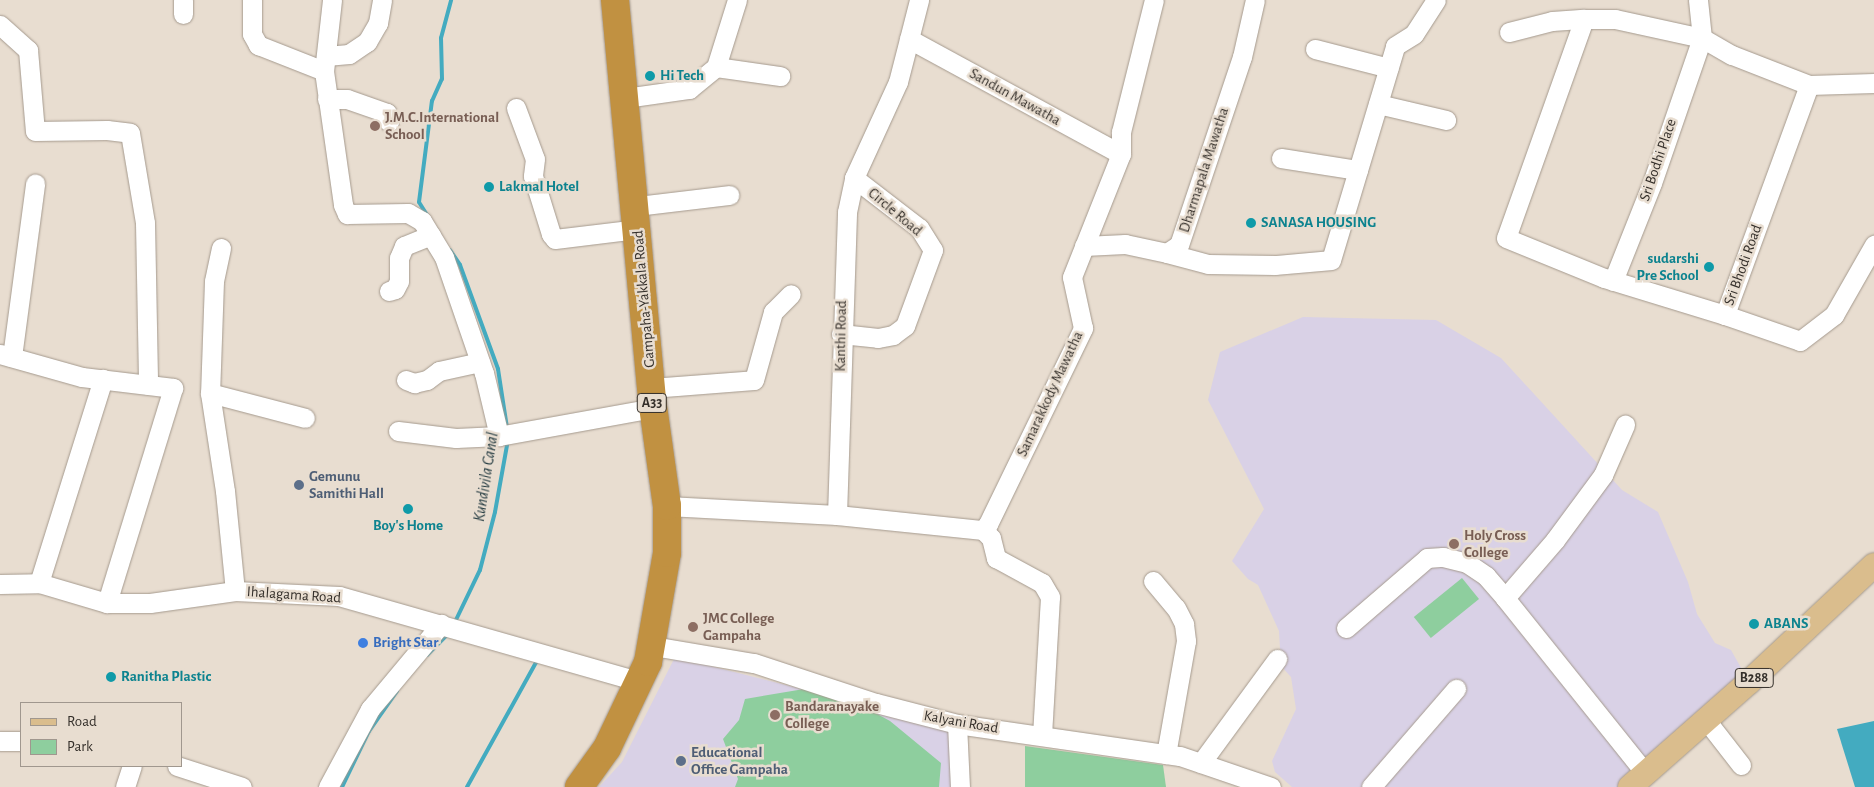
<!DOCTYPE html>
<style>
body{margin:0}
#map{position:relative;width:1874px;height:787px;overflow:hidden;background:#e8ddd0;font-family:"Alegreya Sans",sans-serif}
div>[style]{position:absolute}
[style*='--x']{left:calc(var(--x)*1px);top:calc(var(--y)*1px);width:calc(var(--w)*1px);rotate:calc(var(--a)*1deg)}
.education>*{inset:0;background:#d9d1e6}
.green>*{inset:0;background:#8ece9e;transform-origin:0 0}
.water>*{inset:0;background:#43abc0}
.stream>*{height:4px;margin:-2px;padding:0 2px;transform-origin:2px;border-radius:2px;background:#43abc0}
.roads{filter:drop-shadow(0 0 1px #a59a8e) drop-shadow(0 0 1px #a59a8e)}
.minor>*{height:19px;margin:-9.5px;padding:0 9.5px;transform-origin:9.5px;border-radius:9.5px;background:#fff}
.major>*{height:24px;margin:-12px;padding:0 12px;transform-origin:12px;border-radius:12px;background:#dabd8d}
.highway>*{height:28px;margin:-14px;padding:0 14px;transform-origin:14px;border-radius:14px;background:#c19141}
.dots>*{width:14px;height:14px;translate:-50% -50%;box-sizing:border-box;border:2px solid #e8ddd0;border-radius:50%}
span{translate:-50% -50%;white-space:nowrap;text-align:center;line-height:1.15;-webkit-text-stroke:5px #e8ddd0;paint-order:stroke}
.shield-label span{padding:1px 4px;background:#e8ddd0;border:1px solid;border-radius:4px;-webkit-text-stroke-width:0}
.shield-label{font-size:14px;color:#342f2a;font-weight:700}
.culture-label{font-size:15px;color:#0d838f;font-weight:700}
.left{translate:0 -50%;text-align:left}
.right{translate:-100% -50%;text-align:right}
.street-label{font-size:15px;color:#342f2a}
.education-label{font-size:15px;color:#785e54;font-weight:700}
.service-label{font-size:15px;color:#4e5e75;font-weight:700}
.shop-label{font-size:15px;color:#366cbe;font-weight:700}
.water-label{font-size:16px;color:#233a40;font-style:italic}
.legend{position:absolute;left:20px;top:702px;width:162px;height:65px;box-sizing:border-box;background:#e8ddd0;border:1px solid #a0978e;margin:0;padding:6px 9px;list-style:none;font-size:15px;color:#342f2a}
.legend li{display:flex;align-items:center;gap:10px;height:25px}
.legend b{width:25px;border:1px solid #a0978e}
</style>
<div id="map">
<div class="education">
<div style="clip-path:polygon(1303px 317px,1436px 320px,1501px 358px,1622px 490px,1658px 512px,1688px 582px,1697px 614px,1715px 643px,1731px 650px,1749px 682px,1619px 787px,1292px 787px,1275px 772px,1272px 761px,1296px 709px,1291px 677px,1281px 666px,1279px 631px,1258px 585px,1248px 579px,1232px 561px,1264px 509px,1208px 400px,1220px 352px)"></div>
<div style="clip-path:polygon(675px 657px,953px 727px,956px 787px,599px 787px,622px 762px)"></div>
</div>
<div class="green">
<div style="left:1462px;top:578px;width:27px;height:62px;rotate:51deg"></div>
<div style="clip-path:polygon(804px 689px,855px 702px,890px 721px,941px 763px,939px 787px,735px 787px,738px 779px,723px 739px,739px 720px,745px 699px)"></div>
<div style="clip-path:polygon(1025px 746px,1163px 765px,1166px 787px,1025px 787px)"></div>
</div>
<div class="water">
<div style="clip-path:polygon(1874px 721px,1874px 787px,1855px 787px,1837px 729px)"></div>
</div>
<div class="stream">
<div style="--x:427;--y:215;--w:15;--a:-122"></div>
<div style="--x:419;--y:202;--w:102;--a:-82.7"></div>
<div style="--x:432;--y:101;--w:24;--a:-66"></div>
<div style="--x:442;--y:79;--w:41;--a:-91.4"></div>
<div style="--x:441;--y:38;--w:39;--a:-75"></div>
<div style="--x:450;--y:250;--w:18;--a:56"></div>
<div style="--x:460;--y:265;--w:111;--a:69.9"></div>
<div style="--x:498;--y:369;--w:60;--a:81.3"></div>
<div style="--x:454;--y:624;--w:60;--a:-64.3"></div>
<div style="--x:480;--y:570;--w:60;--a:-75.5"></div>
<div style="--x:495;--y:512;--w:73;--a:-79.8"></div>
<div style="--x:427;--y:655;--w:33;--a:-45"></div>
<div style="--x:342;--y:787;--w:62;--a:-64.3"></div>
<div style="--x:369;--y:731;--w:49;--a:-55"></div>
<div style="--x:467;--y:787;--w:146;--a:-61"></div>
</div>
<div class="roads">
<div class="minor">
<div style="--x:252;--y:0;--w:34;--a:90"></div>
<div style="--x:252;--y:34;--w:13;--a:61"></div>
<div style="--x:258;--y:45;--w:71;--a:21.5"></div>
<div style="--x:332;--y:0;--w:71;--a:96.4"></div>
<div style="--x:324;--y:71;--w:135;--a:81.9"></div>
<div style="--x:343;--y:205;--w:10;--a:66"></div>
<div style="--x:347;--y:214;--w:61;--a:-0.9"></div>
<div style="--x:408;--y:213;--w:16;--a:30"></div>
<div style="--x:422;--y:221;--w:42;--a:58.6"></div>
<div style="--x:444;--y:257;--w:123;--a:71"></div>
<div style="--x:484;--y:373;--w:65;--a:76.6"></div>
<div style="--x:1698;--y:0;--w:38;--a:84"></div>
<div style="--x:1702;--y:38;--w:34;--a:30"></div>
<div style="--x:1732;--y:55;--w:83;--a:21.3"></div>
<div style="--x:183;--y:14;--w:14;--a:-90"></div>
<div style="--x:0;--y:25;--w:38;--a:42"></div>
<div style="--x:28;--y:50;--w:81;--a:85.1"></div>
<div style="--x:35;--y:131;--w:72;--a:-0.8"></div>
<div style="--x:107;--y:130;--w:23;--a:7"></div>
<div style="--x:130;--y:133;--w:91;--a:80.5"></div>
<div style="--x:145;--y:223;--w:162;--a:88.9"></div>
<div style="--x:1509;--y:32;--w:44;--a:-14.3"></div>
<div style="--x:1552;--y:21;--w:32;--a:-4"></div>
<div style="--x:909;--y:39;--w:241;--a:28.5"></div>
<div style="--x:1315;--y:49;--w:76;--a:14.4"></div>
<div style="--x:326;--y:56;--w:23;--a:-5"></div>
<div style="--x:349;--y:54;--w:22;--a:-34"></div>
<div style="--x:367;--y:42;--w:22;--a:-60"></div>
<div style="--x:378;--y:23;--w:23;--a:-80"></div>
<div style="--x:716;--y:67;--w:70;--a:-72.6"></div>
<div style="--x:1874;--y:83;--w:65;--a:178.2"></div>
<div style="--x:1809;--y:85;--w:245;--a:110.1"></div>
<div style="--x:1725;--y:315;--w:79;--a:19.1"></div>
<div style="--x:1800;--y:341;--w:43;--a:-37.4"></div>
<div style="--x:1834;--y:315;--w:81;--a:-60.3"></div>
<div style="--x:625;--y:98;--w:65;--a:-8"></div>
<div style="--x:689;--y:89;--w:35;--a:-39"></div>
<div style="--x:716;--y:67;--w:65;--a:8"></div>
<div style="--x:327;--y:99;--w:20;--a:0"></div>
<div style="--x:347;--y:99;--w:42;--a:19.3"></div>
<div style="--x:387;--y:113;--w:9;--a:77"></div>
<div style="--x:1378;--y:104;--w:70;--a:13.2"></div>
<div style="--x:516;--y:108;--w:54;--a:69.6"></div>
<div style="--x:535;--y:159;--w:17;--a:97"></div>
<div style="--x:533;--y:176;--w:61;--a:72.8"></div>
<div style="--x:551;--y:234;--w:6;--a:51"></div>
<div style="--x:555;--y:239;--w:84;--a:-6.9"></div>
<div style="--x:1281;--y:158;--w:78;--a:8.9"></div>
<div style="--x:637;--y:206;--w:93;--a:-6.8"></div>
<div style="--x:1084;--y:246;--w:41;--a:-2.8"></div>
<div style="--x:1125;--y:244;--w:43;--a:12.1"></div>
<div style="--x:1167;--y:253;--w:14;--a:-34"></div>
<div style="--x:1179;--y:245;--w:198;--a:-71.5"></div>
<div style="--x:1242;--y:57;--w:58;--a:-77.2"></div>
<div style="--x:221;--y:248;--w:34;--a:102"></div>
<div style="--x:214;--y:281;--w:112;--a:92"></div>
<div style="--x:210;--y:393;--w:99;--a:81.3"></div>
<div style="--x:225;--y:491;--w:100;--a:84.3"></div>
<div style="--x:1167;--y:253;--w:42;--a:15"></div>
<div style="--x:1208;--y:264;--w:67;--a:0.9"></div>
<div style="--x:1275;--y:265;--w:56;--a:-5.1"></div>
<div style="--x:1331;--y:260;--w:223;--a:-73.3"></div>
<div style="--x:1395;--y:46;--w:22;--a:-32"></div>
<div style="--x:1414;--y:34;--w:40;--a:-57.1"></div>
<div style="--x:1613;--y:281;--w:105;--a:-68.3"></div>
<div style="--x:1652;--y:183;--w:153;--a:-71"></div>
<div style="--x:1702;--y:38;--w:89;--a:-167.7"></div>
<div style="--x:1615;--y:19;--w:31;--a:180"></div>
<div style="--x:1584;--y:19;--w:232;--a:109.6"></div>
<div style="--x:1506;--y:238;--w:106;--a:22.2"></div>
<div style="--x:1604;--y:278;--w:127;--a:17"></div>
<div style="--x:389;--y:291;--w:6;--a:-18"></div>
<div style="--x:395;--y:289;--w:9;--a:-63"></div>
<div style="--x:399;--y:281;--w:23;--a:-90"></div>
<div style="--x:399;--y:258;--w:13;--a:-67"></div>
<div style="--x:404;--y:246;--w:29;--a:-22"></div>
<div style="--x:841;--y:334;--w:37;--a:6"></div>
<div style="--x:878;--y:338;--w:15;--a:-11"></div>
<div style="--x:893;--y:335;--w:15;--a:-37"></div>
<div style="--x:905;--y:326;--w:81;--a:-69.8"></div>
<div style="--x:933;--y:250;--w:26;--a:-122"></div>
<div style="--x:919;--y:228;--w:82;--a:-142.4"></div>
<div style="--x:0;--y:354;--w:85;--a:15.7"></div>
<div style="--x:82;--y:377;--w:92;--a:6.9"></div>
<div style="--x:173;--y:388;--w:225;--a:107.1"></div>
<div style="--x:12;--y:357;--w:175;--a:-82.4"></div>
<div style="--x:406;--y:380;--w:9;--a:21"></div>
<div style="--x:414;--y:383;--w:13;--a:-13"></div>
<div style="--x:427;--y:380;--w:15;--a:-37"></div>
<div style="--x:439;--y:371;--w:42;--a:-12.4"></div>
<div style="--x:651;--y:388;--w:103;--a:-4.4"></div>
<div style="--x:754;--y:380;--w:71;--a:-74.4"></div>
<div style="--x:773;--y:312;--w:25;--a:-45"></div>
<div style="--x:210;--y:393;--w:98;--a:14.7"></div>
<div style="--x:398;--y:431;--w:58;--a:6.9"></div>
<div style="--x:456;--y:438;--w:43;--a:-2.7"></div>
<div style="--x:499;--y:436;--w:157;--a:-10.3"></div>
<div style="--x:667;--y:506;--w:170;--a:3"></div>
<div style="--x:837;--y:515;--w:303;--a:-88.1"></div>
<div style="--x:847;--y:212;--w:35;--a:-78"></div>
<div style="--x:854;--y:178;--w:106;--a:-65.4"></div>
<div style="--x:898;--y:82;--w:85;--a:-75.6"></div>
<div style="--x:837;--y:515;--w:147;--a:5.9"></div>
<div style="--x:983;--y:530;--w:8;--a:-50"></div>
<div style="--x:988;--y:524;--w:218;--a:-64.1"></div>
<div style="--x:1083;--y:328;--w:52;--a:-102.2"></div>
<div style="--x:1072;--y:277;--w:132;--a:-68.3"></div>
<div style="--x:1121;--y:154;--w:22;--a:-90"></div>
<div style="--x:1121;--y:132;--w:136;--a:-76"></div>
<div style="--x:983;--y:530;--w:11;--a:45"></div>
<div style="--x:991;--y:538;--w:21;--a:76"></div>
<div style="--x:996;--y:558;--w:52;--a:28.5"></div>
<div style="--x:1042;--y:583;--w:16;--a:60"></div>
<div style="--x:1050;--y:597;--w:138;--a:93.3"></div>
<div style="--x:1153;--y:581;--w:35;--a:50"></div>
<div style="--x:1176;--y:608;--w:18;--a:63"></div>
<div style="--x:1184;--y:624;--w:17;--a:83"></div>
<div style="--x:1186;--y:641;--w:115;--a:100"></div>
<div style="--x:39;--y:583;--w:214;--a:-72.6"></div>
<div style="--x:0;--y:584;--w:39;--a:-1"></div>
<div style="--x:39;--y:583;--w:71;--a:16.4"></div>
<div style="--x:107;--y:603;--w:43;--a:0"></div>
<div style="--x:150;--y:603;--w:86;--a:-8"></div>
<div style="--x:235;--y:591;--w:104;--a:2.8"></div>
<div style="--x:339;--y:596;--w:313;--a:15.9"></div>
<div style="--x:1505;--y:598;--w:224;--a:51.3"></div>
<div style="--x:1346;--y:628;--w:107;--a:-40.8"></div>
<div style="--x:1427;--y:558;--w:16;--a:-4"></div>
<div style="--x:1443;--y:557;--w:25;--a:14"></div>
<div style="--x:1467;--y:563;--w:23;--a:34"></div>
<div style="--x:1486;--y:576;--w:29;--a:49"></div>
<div style="--x:1505;--y:598;--w:77;--a:-49.2"></div>
<div style="--x:1555;--y:540;--w:81;--a:-53.6"></div>
<div style="--x:1603;--y:475;--w:55;--a:-66.3"></div>
<div style="--x:653;--y:646;--w:102;--a:9.6"></div>
<div style="--x:754;--y:663;--w:128;--a:18.2"></div>
<div style="--x:876;--y:703;--w:84;--a:14.5"></div>
<div style="--x:957;--y:724;--w:225;--a:8.2"></div>
<div style="--x:1180;--y:756;--w:96;--a:18.8"></div>
<div style="--x:1706;--y:720;--w:57;--a:52.1"></div>
<div style="--x:957;--y:724;--w:63;--a:87.3"></div>
<div style="--x:0;--y:741;--w:21;--a:0"></div>
<div style="--x:1201;--y:763;--w:129;--a:-53.8"></div>
<div style="--x:177;--y:766;--w:68;--a:17.9"></div>
<div style="--x:125;--y:787;--w:22;--a:-72"></div>
<div style="--x:328;--y:787;--w:89;--a:-61.7"></div>
<div style="--x:370;--y:709;--w:111;--a:-50.1"></div>
<div style="--x:1371;--y:787;--w:130;--a:-49.1"></div>
</div>
<div class="major">
<div style="--x:1630;--y:787;--w:159;--a:-41.4"></div>
<div style="--x:1749;--y:682;--w:171;--a:-43.1"></div>
</div>
<div class="highway">
<div style="--x:579;--y:787;--w:48;--a:-54.3"></div>
<div style="--x:607;--y:748;--w:95;--a:-64.5"></div>
<div style="--x:648;--y:662;--w:111;--a:-80.1"></div>
<div style="--x:667;--y:553;--w:47;--a:-90"></div>
<div style="--x:667;--y:506;--w:108;--a:-98"></div>
<div style="--x:652;--y:399;--w:401;--a:-95.3"></div>
</div>
</div>
<div class="dots">
<div style="left:650px;top:76px;background:#0f9aa8"></div>
<div style="left:375px;top:126px;background:#8d6e63"></div>
<div style="left:489px;top:187px;background:#0f9aa8"></div>
<div style="left:1251px;top:223px;background:#0f9aa8"></div>
<div style="left:1709px;top:267px;background:#0f9aa8"></div>
<div style="left:299px;top:485px;background:#5c6f8a"></div>
<div style="left:408px;top:509px;background:#0f9aa8"></div>
<div style="left:1454px;top:544px;background:#8d6e63"></div>
<div style="left:1754px;top:624px;background:#0f9aa8"></div>
<div style="left:693px;top:627px;background:#8d6e63"></div>
<div style="left:363px;top:643px;background:#3f7fe0"></div>
<div style="left:111px;top:677px;background:#0f9aa8"></div>
<div style="left:775px;top:715px;background:#8d6e63"></div>
<div style="left:681px;top:761px;background:#5c6f8a"></div>
</div>
<div class="shield-label">
<span style="left:652px;top:403px">A33</span>
<span style="left:1754px;top:678px">B288</span>
</div>
<div class="culture-label">
<span class="left" style="left:660px;top:76px">Hi Tech</span>
<span class="left" style="left:499px;top:187px">Lakmal Hotel</span>
<span class="left" style="left:1261px;top:223px">SANASA HOUSING</span>
<span class="right" style="left:1699px;top:267px">sudarshi<br>Pre School</span>
<span style="left:408px;top:526px">Boy's Home</span>
<span class="left" style="left:1764px;top:624px">ABANS</span>
<span class="left" style="left:121px;top:677px">Ranitha Plastic</span>
</div>
<div class="street-label">
<span style="left:1015px;top:97px;rotate:29deg">Sandun Mawatha</span>
<span style="left:1658px;top:160px;rotate:-71deg">Sri Bodhi Place</span>
<span style="left:1204px;top:170px;rotate:-72deg">Dharmapala Mawatha</span>
<span style="left:895px;top:212px;rotate:40deg">Circle Road</span>
<span style="left:1743px;top:265px;rotate:-70deg">Sri Bhodi Road</span>
<span style="left:644px;top:299px;rotate:-95deg">Gampaha-Yakkala Road</span>
<span style="left:841px;top:336px;rotate:-89deg">Kanthi Road</span>
<span style="left:1050px;top:394px;rotate:-65deg">Samarakkody Mawatha</span>
<span style="left:294px;top:595px;rotate:4deg">Ihalagama Road</span>
<span style="left:961px;top:722px;rotate:10deg">Kalyani Road</span>
</div>
<div class="education-label">
<span class="left" style="left:385px;top:126px">J.M.C.International<br>School</span>
<span class="left" style="left:1464px;top:544px">Holy Cross<br>College</span>
<span class="left" style="left:703px;top:627px">JMC College<br>Gampaha</span>
<span class="left" style="left:785px;top:715px">Bandaranayake<br>College</span>
</div>
<div class="service-label">
<span class="left" style="left:309px;top:485px">Gemunu<br>Samithi Hall</span>
<span class="left" style="left:691px;top:761px">Educational<br>Office Gampaha</span>
</div>
<div class="shop-label">
<span class="left" style="left:373px;top:643px">Bright Star</span>
</div>
<div class="water-label">
<span style="left:486px;top:477px;rotate:-81deg">Kundivila Canal</span>
</div>
<ul class="legend">
<li><b style="height:6px;background:#dabd8d"></b>Road</li>
<li><b style="height:14px;background:#8ece9e"></b>Park</li>
</ul>
</div>
